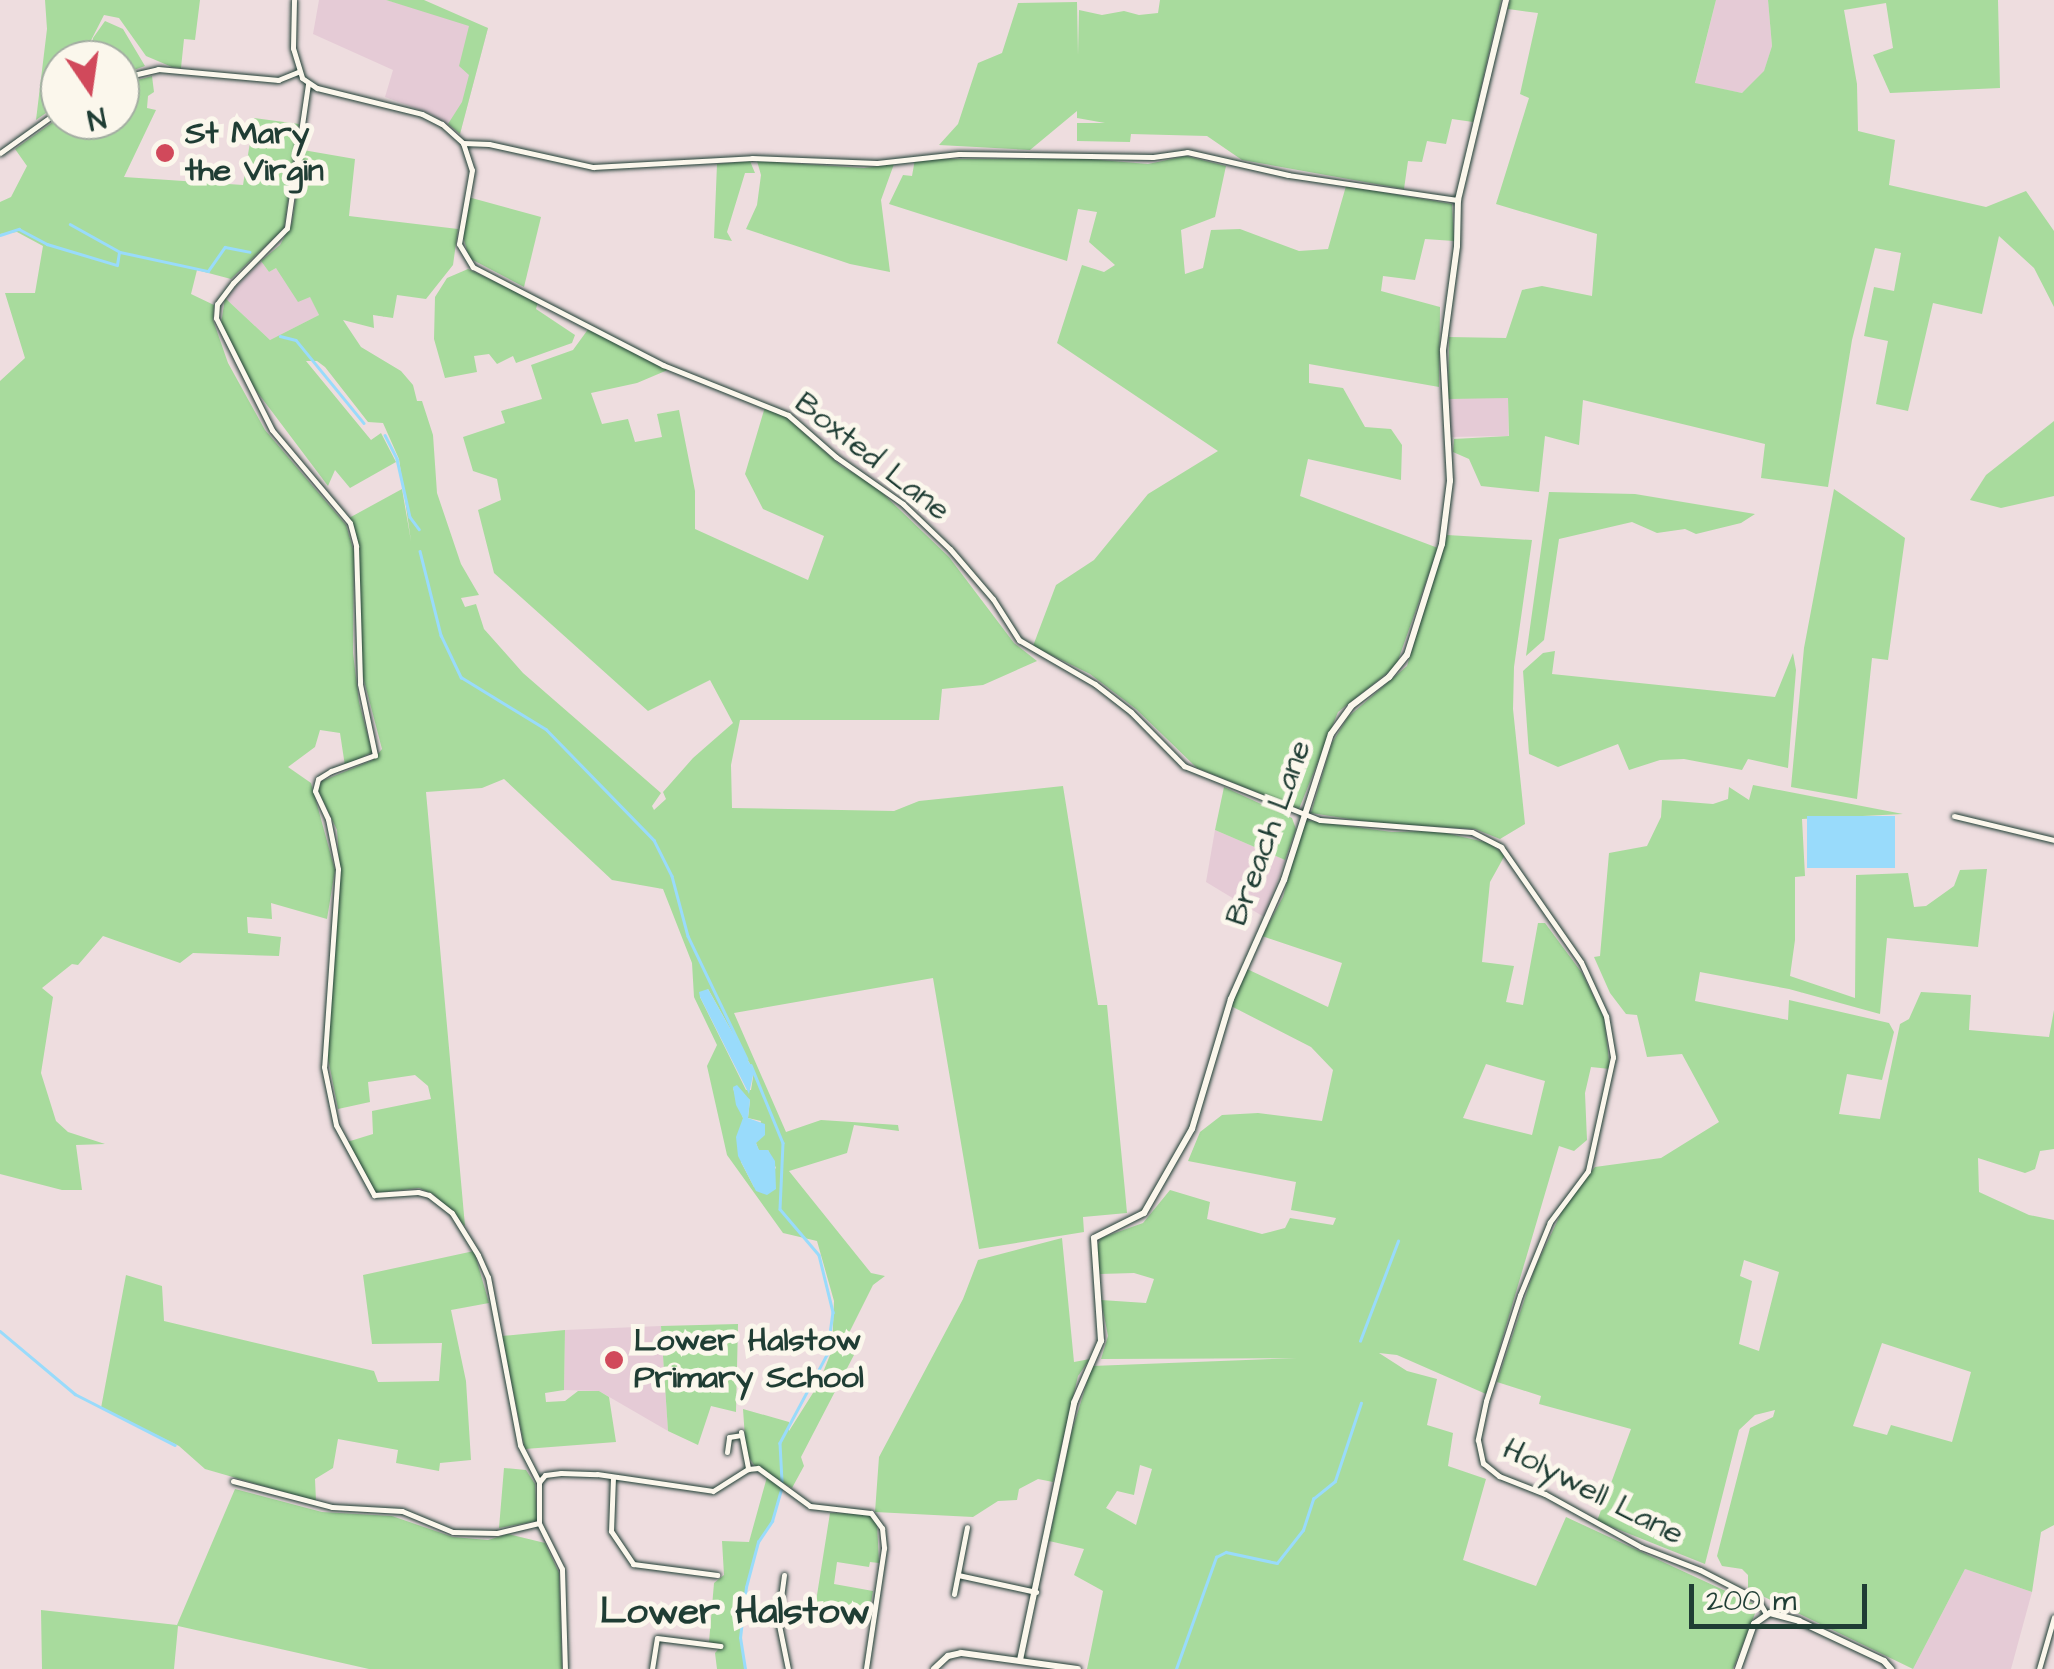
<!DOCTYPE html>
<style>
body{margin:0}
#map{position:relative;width:2054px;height:1669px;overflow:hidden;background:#eedddf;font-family:"Architects Daughter",sans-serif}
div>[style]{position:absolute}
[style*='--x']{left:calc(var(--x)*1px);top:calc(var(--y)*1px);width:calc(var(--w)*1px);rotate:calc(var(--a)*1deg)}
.built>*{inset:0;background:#e5cbd6;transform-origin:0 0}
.green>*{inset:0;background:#a8db9d}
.water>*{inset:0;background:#99dbfb;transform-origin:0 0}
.stream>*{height:2.5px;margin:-1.25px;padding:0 1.25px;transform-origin:1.25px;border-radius:1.25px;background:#99dbfb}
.roads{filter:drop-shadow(0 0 2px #1f3d34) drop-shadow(0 0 2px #1f3d34)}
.street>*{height:5px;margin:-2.5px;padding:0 2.5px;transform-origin:2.5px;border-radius:2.5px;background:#fbf7ec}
.secondary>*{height:6px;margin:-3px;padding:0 3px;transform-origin:3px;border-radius:3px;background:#fbf7ec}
.dots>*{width:28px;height:28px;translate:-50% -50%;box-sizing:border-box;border:5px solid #fbf7ec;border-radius:50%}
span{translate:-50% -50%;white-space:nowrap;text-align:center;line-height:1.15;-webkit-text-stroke:10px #fbf7ec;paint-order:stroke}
.poi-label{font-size:32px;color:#1f3d34;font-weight:700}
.left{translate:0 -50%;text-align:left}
.street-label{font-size:32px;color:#1f3d34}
.quarter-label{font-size:38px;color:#1f3d34;font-weight:700}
.north{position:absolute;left:40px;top:40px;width:100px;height:100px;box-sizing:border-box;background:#fbf7ec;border:2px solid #a3ada2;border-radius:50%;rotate:167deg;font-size:28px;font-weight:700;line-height:40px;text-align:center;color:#1f3d34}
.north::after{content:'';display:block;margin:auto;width:35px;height:45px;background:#d1495b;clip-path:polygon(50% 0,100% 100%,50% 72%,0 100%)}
.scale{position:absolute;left:1689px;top:1584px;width:178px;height:45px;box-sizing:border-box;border:5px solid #1f3d34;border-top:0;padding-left:12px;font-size:30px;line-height:35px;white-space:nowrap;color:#1f3d34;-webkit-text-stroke:8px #fbf7ec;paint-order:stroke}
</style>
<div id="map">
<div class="built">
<div style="clip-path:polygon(319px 0,386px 0,488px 28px,460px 134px,431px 114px,385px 97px,393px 70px,313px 34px)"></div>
<div style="clip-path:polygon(1716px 0,1768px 0,1772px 46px,1763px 75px,1742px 93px,1695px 84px)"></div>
<div style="clip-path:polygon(261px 261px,269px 272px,276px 268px,310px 296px,319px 315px,270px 340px,225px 298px)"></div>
<div style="left:1508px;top:397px;width:39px;height:60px;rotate:89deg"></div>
<div style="clip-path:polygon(1215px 830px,1285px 860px,1264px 917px,1206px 882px)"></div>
<div style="clip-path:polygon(661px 1326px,668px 1431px,599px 1391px,564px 1390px,565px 1330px)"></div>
<div style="clip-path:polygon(1965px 1569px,2032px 1592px,2011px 1669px,1913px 1669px)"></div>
</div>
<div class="green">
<div style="clip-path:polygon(45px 0,200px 0,195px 40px,184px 39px,181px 68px,172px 67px,146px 56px,119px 18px,104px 15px,81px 60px,60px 60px,60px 103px,36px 120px,47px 29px)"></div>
<div style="clip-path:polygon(386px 0,424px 0,488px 28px,460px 134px,448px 124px,462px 102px,469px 75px,459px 66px,469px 26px)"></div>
<div style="clip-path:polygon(1160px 0,1501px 0,1473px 122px,1452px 119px,1446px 144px,1427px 141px,1422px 162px,1408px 161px,1404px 189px,1242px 160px,1207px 136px,1131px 134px,1130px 142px,1077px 141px,1077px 123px,1105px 123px,1077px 118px,1077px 111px,1030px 150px,939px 145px,958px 124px,978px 63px,1002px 53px,1018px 3px,1077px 2px,1078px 55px,1079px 10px,1102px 15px,1124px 11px,1139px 15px,1158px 13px)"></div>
<div style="clip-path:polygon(1510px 0,1716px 0,1695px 83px,1742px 93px,1764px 71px,1772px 46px,1768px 0,1998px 0,2000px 88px,1890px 93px,1873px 55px,1893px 48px,1886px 3px,1844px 10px,1857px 84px,1858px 131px,1895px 140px,1889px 185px,1986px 207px,2026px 191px,2054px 231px,2054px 307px,2034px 268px,1999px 236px,1982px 314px,1933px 303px,1908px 411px,1876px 404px,1888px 341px,1864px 336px,1874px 287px,1894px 291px,1901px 253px,1875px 248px,1852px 340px,1828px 487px,1761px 478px,1765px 444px,1583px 400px,1579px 445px,1545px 436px,1539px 492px,1481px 486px,1469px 459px,1453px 452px,1454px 439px,1509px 436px,1508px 398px,1448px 399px,1449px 337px,1506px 338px,1522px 290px,1542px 286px,1592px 296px,1597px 234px,1496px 204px,1529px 98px,1520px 94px,1538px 13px,1508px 9px)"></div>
<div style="clip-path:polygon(105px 21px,123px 29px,145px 66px,120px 75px,120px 60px,89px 60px,93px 38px)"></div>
<div style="clip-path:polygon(152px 76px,154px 92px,148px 96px,147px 108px,156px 110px,124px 177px,243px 185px,254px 118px,299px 124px,284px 228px,231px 279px,197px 270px,191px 294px,214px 305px,213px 320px,228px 363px,265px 430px,346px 525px,354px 552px,353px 653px,359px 702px,372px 752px,345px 766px,340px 733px,320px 730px,315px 747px,288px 767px,311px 783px,335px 870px,327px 919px,271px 903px,272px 919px,247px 917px,248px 933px,281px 937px,279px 956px,193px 953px,180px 963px,103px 936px,78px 965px,72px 964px,42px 988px,53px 997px,41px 1073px,56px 1121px,68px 1132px,105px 1144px,76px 1145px,82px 1190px,62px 1190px,0 1174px,0 381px,25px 358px,5px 293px,35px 293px,43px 246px,17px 232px,0 234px,0 202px,11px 197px,27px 166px,15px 149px,60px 117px,120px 120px,120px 85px)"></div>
<div style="clip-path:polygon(evenodd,303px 150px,355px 159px,349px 216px,458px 229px,453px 265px,426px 299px,397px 295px,393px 318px,373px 315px,374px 328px,343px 320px,361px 347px,401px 371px,413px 385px,417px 401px,422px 401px,433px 435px,437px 493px,461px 564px,479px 595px,461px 598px,465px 607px,476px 604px,484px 629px,523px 673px,661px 793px,652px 806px,654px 810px,666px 799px,663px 792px,693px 758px,733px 723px,710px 680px,648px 711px,494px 573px,478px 510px,501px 500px,497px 479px,473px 471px,463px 437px,505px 423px,501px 411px,542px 399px,531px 365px,573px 350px,589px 328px,670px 369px,637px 383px,591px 393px,602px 424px,628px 419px,635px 442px,662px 437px,657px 414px,679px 410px,695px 491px,695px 529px,808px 580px,824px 536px,763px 509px,745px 474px,765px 407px,785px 416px,841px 466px,873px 484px,949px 557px,1014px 643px,1037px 661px,983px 685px,942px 689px,939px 720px,740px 720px,731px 765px,732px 808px,894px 811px,919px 801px,1063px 786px,1098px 1005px,1107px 1005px,1125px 1191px,1127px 1213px,1083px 1217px,1084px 1232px,979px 1249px,933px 978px,734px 1013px,786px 1132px,821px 1120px,898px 1125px,899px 1131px,854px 1125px,847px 1153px,789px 1171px,871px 1273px,885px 1276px,873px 1285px,843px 1345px,855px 1353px,801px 1457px,804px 1466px,792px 1488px,754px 1465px,746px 1453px,743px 1409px,789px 1422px,789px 1431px,818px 1385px,832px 1350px,834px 1301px,817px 1241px,783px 1233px,727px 1155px,707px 1066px,717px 1045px,694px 997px,692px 963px,663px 889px,612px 880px,504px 779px,482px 788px,426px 792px,465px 1226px,433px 1194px,419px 1188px,376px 1193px,347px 1142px,373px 1134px,372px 1111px,431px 1099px,428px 1086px,415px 1075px,368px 1082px,370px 1102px,338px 1109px,326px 1048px,339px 860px,337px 830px,318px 790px,322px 781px,373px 760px,382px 749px,361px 669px,358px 542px,349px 518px,402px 489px,411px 541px,399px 459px,383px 423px,368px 422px,325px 367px,317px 361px,306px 361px,371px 440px,381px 433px,396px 462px,350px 488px,335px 470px,328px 486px,252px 385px,221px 324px,225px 298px,270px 340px,319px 315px,310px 297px,298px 302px,276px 268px,269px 272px,261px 261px,280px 245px,292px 223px,303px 150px,708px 989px,754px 1071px,751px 1090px,746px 1090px,700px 997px,708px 989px,303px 150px,733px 1088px,750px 1100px,748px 1118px,761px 1121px,756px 1143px,759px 1151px,768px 1150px,776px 1168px,754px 1187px,741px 1162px,743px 1118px,733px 1088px)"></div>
<div style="clip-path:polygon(1186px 156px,1226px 166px,1215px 217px,1181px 230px,1185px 274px,1203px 268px,1211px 230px,1240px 229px,1299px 251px,1328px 249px,1346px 186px,1452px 204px,1454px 241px,1425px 239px,1415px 280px,1383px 276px,1381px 291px,1440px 307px,1439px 387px,1309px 364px,1309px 383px,1343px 388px,1365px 427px,1391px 429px,1402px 445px,1401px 480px,1308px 459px,1300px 496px,1438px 548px,1396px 666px,1338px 712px,1299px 809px,1197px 768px,1136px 709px,1090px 674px,1033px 646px,1056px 585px,1094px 560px,1148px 494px,1218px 451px,1057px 343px,1082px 265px,1104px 272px,1115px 265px,1089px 242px,1097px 212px,1078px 209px,1067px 261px,889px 204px,903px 175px,912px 176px,915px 159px,1088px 159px,1148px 164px)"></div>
<div style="clip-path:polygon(750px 161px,755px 173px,745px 173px,727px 232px,732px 241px,714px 238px,717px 164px)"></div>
<div style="clip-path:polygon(757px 161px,864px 168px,894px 164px,881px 200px,890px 272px,850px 264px,746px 229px,757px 205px,761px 175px)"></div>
<div style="clip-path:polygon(468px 197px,541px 217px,524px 287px,469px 258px,463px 236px)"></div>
<div style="clip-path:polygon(468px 269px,538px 302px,536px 309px,575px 335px,572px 343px,516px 363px,513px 356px,497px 364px,489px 354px,474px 356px,477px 372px,445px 378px,434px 339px,435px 297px,447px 278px)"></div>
<div style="clip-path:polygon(2054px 421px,2054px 496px,2001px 508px,1970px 500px,1986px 475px)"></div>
<div style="clip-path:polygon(1834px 489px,1905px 538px,1888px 660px,1872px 658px,1857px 799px,1791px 787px,1804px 648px)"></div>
<div style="clip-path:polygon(1549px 492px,1635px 494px,1755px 514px,1741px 523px,1696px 534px,1685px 529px,1657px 533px,1632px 522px,1559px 539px,1544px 640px,1526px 656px)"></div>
<div style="clip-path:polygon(1447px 535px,1532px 540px,1514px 667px,1513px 709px,1525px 824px,1500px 839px,1475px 829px,1375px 823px,1311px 813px,1332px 743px,1348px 717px,1407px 666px)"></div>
<div style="clip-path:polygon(1555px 651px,1552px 674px,1775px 697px,1793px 653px,1796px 670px,1788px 768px,1748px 759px,1742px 770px,1684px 759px,1660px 760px,1629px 770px,1618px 744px,1558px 767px,1529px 754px,1523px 671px,1543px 653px)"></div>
<div style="clip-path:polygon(evenodd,1753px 785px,1903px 814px,1802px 819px,1805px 876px,1795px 877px,1795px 940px,1790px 976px,1855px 998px,1856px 875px,1908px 873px,1914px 907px,1926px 906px,1954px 886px,1960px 870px,1987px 869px,1978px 947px,1887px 938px,1880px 1014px,1789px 989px,1700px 972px,1695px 1001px,1788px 1020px,1789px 1000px,1889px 1023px,1894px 1032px,1882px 1080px,1847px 1074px,1839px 1114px,1880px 1119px,1900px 1024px,1909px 1019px,1921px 992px,1971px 995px,1969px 1030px,2049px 1037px,2054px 1010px,2054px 1149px,2040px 1151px,2035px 1169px,2025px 1173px,1978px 1158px,1979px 1192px,2029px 1215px,2054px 1220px,2054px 1525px,2041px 1532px,2032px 1592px,1965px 1569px,1913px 1669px,1748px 1589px,1748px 1575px,1742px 1569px,1722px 1566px,1717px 1556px,1750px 1428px,1773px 1417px,1775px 1410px,1755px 1415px,1739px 1430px,1705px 1564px,1597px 1521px,1631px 1429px,1539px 1404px,1541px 1396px,1497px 1382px,1535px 1268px,1564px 1207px,1595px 1167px,1661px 1158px,1719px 1122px,1682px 1054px,1647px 1057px,1637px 1015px,1626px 1014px,1610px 993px,1594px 957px,1600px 956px,1609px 853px,1647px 846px,1661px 817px,1662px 800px,1713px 804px,1728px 799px,1729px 787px,1749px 800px,1753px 785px,1744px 1260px,1779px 1272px,1759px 1351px,1739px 1344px,1752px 1281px,1740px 1276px,1744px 1260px,1753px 785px,1882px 1343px,1971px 1372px,1952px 1442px,1891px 1425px,1887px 1435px,1853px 1426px,1882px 1343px)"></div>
<div style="clip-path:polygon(1224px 787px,1292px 818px,1296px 829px,1285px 860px,1215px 830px)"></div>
<div style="clip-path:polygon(evenodd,1304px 820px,1392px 832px,1437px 831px,1489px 843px,1505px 855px,1490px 882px,1482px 962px,1514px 966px,1506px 1002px,1523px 1005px,1538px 923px,1545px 923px,1582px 973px,1604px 1018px,1610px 1069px,1591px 1067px,1585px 1093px,1587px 1140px,1574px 1151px,1559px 1146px,1486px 1394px,1397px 1355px,1379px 1353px,1407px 1371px,1437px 1379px,1427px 1425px,1453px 1433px,1448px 1466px,1486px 1479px,1463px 1560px,1536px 1586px,1566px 1517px,1758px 1606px,1733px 1669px,1087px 1669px,1103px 1591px,1074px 1575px,1084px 1549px,1049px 1541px,1071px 1434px,1092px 1366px,1297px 1358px,1101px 1359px,1108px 1336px,1101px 1300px,1146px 1303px,1154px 1279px,1134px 1273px,1100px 1274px,1096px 1249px,1101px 1238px,1143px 1223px,1170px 1190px,1210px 1202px,1207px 1219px,1262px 1234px,1285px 1228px,1290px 1218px,1333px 1225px,1336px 1218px,1291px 1210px,1296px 1182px,1188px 1161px,1200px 1132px,1222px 1115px,1258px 1113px,1322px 1121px,1333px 1070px,1311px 1047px,1231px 1006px,1247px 969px,1328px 1007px,1342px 963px,1262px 936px,1283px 897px,1304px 820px,1486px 1064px,1545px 1081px,1532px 1135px,1463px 1118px,1486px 1064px,1304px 820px,1140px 1465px,1152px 1469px,1136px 1525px,1106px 1508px,1117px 1491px,1134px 1495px,1140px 1465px)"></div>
<div style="clip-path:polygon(1062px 1238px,1074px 1362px,1090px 1359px,1078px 1376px,1053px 1482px,1038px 1479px,1019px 1489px,1017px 1500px,998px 1501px,973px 1517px,875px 1512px,879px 1457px,963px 1299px,978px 1260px)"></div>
<div style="clip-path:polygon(474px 1251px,489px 1303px,451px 1310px,466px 1381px,471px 1460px,440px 1463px,439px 1471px,396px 1463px,398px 1450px,338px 1439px,333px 1468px,315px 1479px,316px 1501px,205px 1469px,179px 1446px,101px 1408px,126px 1275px,162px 1286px,164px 1321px,374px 1371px,378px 1382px,439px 1381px,442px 1343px,372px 1344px,363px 1275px)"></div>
<div style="clip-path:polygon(738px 1324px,736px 1412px,711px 1406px,698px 1445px,668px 1431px,661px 1326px)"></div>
<div style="clip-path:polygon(565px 1330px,564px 1390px,545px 1393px,546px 1402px,565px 1401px,578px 1391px,599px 1391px,609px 1397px,616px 1442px,525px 1449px,502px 1336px)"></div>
<div style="clip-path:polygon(504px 1468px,526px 1470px,535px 1484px,537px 1521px,499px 1528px)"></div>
<div style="clip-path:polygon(767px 1477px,781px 1488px,772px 1521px,758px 1542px,746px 1587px,740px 1638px,745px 1669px,717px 1669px,715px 1653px,722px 1645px,709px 1642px,714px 1583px,724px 1575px,722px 1541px,749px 1542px)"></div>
<div style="clip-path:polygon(235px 1489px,322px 1512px,392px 1516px,453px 1537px,488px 1540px,508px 1534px,545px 1543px,559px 1573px,562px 1669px,369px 1669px,178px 1626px,174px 1669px,42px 1669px,41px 1610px,177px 1625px)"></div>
<div style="clip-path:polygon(830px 1513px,868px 1514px,877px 1523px,879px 1563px,870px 1562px,869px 1567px,837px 1562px,834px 1584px,873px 1591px,868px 1622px,814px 1614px)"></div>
</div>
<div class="water">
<div style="left:1895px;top:816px;width:52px;height:88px;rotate:90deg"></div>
<div style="clip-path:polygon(708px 989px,754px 1071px,749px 1094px,700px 997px,699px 992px)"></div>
<div style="clip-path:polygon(737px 1085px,750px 1100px,748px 1118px,765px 1124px,765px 1135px,756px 1143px,759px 1150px,768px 1150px,775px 1161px,776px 1189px,767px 1195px,756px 1191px,738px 1156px,736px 1137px,743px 1118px,736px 1105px,733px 1087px)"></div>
</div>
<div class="stream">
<div style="--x:70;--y:224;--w:57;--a:29.2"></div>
<div style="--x:120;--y:252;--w:90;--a:12.2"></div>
<div style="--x:208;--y:271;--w:29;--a:-55"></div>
<div style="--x:225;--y:247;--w:25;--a:11"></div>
<div style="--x:0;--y:235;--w:20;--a:-18"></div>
<div style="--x:19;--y:229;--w:32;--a:28"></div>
<div style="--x:47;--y:244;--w:73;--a:16.7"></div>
<div style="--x:117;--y:265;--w:12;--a:-81"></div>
<div style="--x:280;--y:336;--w:16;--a:14"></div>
<div style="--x:296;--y:340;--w:107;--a:50.7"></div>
<div style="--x:385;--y:435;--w:27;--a:63"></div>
<div style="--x:397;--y:459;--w:59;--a:77.4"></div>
<div style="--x:410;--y:517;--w:15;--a:53"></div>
<div style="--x:420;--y:551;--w:87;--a:76"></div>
<div style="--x:441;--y:635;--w:47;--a:64.5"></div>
<div style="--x:461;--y:677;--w:100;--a:31.5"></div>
<div style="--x:546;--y:729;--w:155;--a:45.8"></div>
<div style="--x:654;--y:840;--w:40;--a:63.4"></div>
<div style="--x:672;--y:876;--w:62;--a:75.1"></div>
<div style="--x:688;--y:936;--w:136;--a:64.4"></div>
<div style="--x:751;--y:1065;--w:84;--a:67.7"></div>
<div style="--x:783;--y:1143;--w:66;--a:92.6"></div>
<div style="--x:780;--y:1209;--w:60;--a:49.7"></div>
<div style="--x:819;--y:1255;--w:59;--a:76.2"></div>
<div style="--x:833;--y:1312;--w:43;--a:97.9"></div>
<div style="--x:827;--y:1355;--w:100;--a:118.1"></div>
<div style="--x:780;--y:1443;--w:38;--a:87"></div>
<div style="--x:0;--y:1331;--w:98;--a:40"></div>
<div style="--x:75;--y:1394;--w:112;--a:27"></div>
<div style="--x:1360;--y:1341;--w:107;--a:-69.2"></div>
<div style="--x:745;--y:1669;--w:31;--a:-99"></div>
<div style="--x:740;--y:1638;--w:51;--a:-83.3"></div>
<div style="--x:746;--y:1587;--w:47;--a:-75.1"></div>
<div style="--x:758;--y:1542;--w:25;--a:-56"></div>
<div style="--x:772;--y:1521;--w:33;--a:-74"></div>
<div style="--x:1176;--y:1669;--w:119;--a:-70.3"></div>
<div style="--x:1216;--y:1557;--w:11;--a:-27"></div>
<div style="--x:1226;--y:1552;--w:52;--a:12.2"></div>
<div style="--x:1277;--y:1563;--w:42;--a:-51.8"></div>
<div style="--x:1303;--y:1530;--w:33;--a:-72"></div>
<div style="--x:1313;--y:1499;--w:28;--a:-39"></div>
<div style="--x:1335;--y:1481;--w:82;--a:-71.6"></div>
</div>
<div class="roads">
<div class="street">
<div style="--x:294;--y:0;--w:48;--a:91.2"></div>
<div style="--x:293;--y:48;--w:31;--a:73"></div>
<div style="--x:302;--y:78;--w:18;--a:34"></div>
<div style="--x:317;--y:88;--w:108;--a:13.9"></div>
<div style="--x:422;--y:114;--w:22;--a:27"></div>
<div style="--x:442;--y:124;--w:28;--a:42"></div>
<div style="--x:463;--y:143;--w:28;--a:72"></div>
<div style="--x:472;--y:170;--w:75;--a:100"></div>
<div style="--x:459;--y:244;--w:27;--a:59"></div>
<div style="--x:473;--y:267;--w:214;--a:27.3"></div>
<div style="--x:663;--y:365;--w:135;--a:21.8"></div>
<div style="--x:788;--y:415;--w:64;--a:41.2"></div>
<div style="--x:836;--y:457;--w:82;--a:35"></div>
<div style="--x:903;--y:504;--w:65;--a:43.8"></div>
<div style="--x:950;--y:549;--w:66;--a:49.3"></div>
<div style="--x:993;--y:599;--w:49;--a:57.6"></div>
<div style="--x:1019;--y:640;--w:88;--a:30.1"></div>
<div style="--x:1095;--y:684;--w:46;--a:37.9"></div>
<div style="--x:1131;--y:712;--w:76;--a:45.5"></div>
<div style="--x:1184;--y:766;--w:146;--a:21.7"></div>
<div style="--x:1320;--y:820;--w:152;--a:4.5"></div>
<div style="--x:1472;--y:832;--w:33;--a:27"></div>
<div style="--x:1501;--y:847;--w:140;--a:55.2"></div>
<div style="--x:1581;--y:962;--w:60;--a:65.2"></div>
<div style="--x:1606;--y:1016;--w:42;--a:80.3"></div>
<div style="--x:1613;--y:1057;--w:117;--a:102.4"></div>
<div style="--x:1588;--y:1171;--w:64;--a:126.7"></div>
<div style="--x:1550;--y:1222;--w:79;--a:112.3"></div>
<div style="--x:1520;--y:1295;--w:111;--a:107.8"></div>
<div style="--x:1486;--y:1401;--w:40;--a:102"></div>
<div style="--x:1478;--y:1440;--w:24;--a:78"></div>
<div style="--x:1483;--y:1463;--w:21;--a:39"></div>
<div style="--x:1499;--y:1476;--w:49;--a:21.4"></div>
<div style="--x:1545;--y:1494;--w:110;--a:28.9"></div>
<div style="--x:1641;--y:1547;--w:63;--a:21.3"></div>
<div style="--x:1700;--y:1570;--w:65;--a:27.3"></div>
<div style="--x:1758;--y:1600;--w:16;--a:60"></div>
<div style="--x:120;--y:78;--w:39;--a:-13"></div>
<div style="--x:158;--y:69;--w:121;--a:5.2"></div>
<div style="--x:278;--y:80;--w:22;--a:-22"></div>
<div style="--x:308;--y:84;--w:146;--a:98.3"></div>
<div style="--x:287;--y:228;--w:77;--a:134.5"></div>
<div style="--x:233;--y:283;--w:26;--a:127"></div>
<div style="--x:217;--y:304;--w:14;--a:94"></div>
<div style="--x:216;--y:318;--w:125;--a:63.4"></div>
<div style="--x:272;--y:430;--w:121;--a:50"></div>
<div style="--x:350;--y:523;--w:24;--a:75"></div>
<div style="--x:356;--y:546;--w:138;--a:88.3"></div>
<div style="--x:360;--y:684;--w:73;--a:78.1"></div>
<div style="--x:375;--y:755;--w:47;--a:160"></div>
<div style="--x:331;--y:771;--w:15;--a:148"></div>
<div style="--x:318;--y:779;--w:12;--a:104"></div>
<div style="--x:315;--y:791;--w:31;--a:65"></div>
<div style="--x:328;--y:819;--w:51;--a:78.7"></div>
<div style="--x:338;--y:869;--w:198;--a:94"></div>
<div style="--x:324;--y:1067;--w:59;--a:78.3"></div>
<div style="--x:336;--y:1125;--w:80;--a:61.5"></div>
<div style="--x:374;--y:1195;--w:44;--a:-3.9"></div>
<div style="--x:418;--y:1192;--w:11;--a:15"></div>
<div style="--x:429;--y:1195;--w:29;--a:38"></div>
<div style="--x:452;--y:1213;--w:49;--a:58.2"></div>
<div style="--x:478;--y:1255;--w:24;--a:66"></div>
<div style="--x:488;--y:1277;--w:171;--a:79.2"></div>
<div style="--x:520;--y:1445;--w:42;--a:62.8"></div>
<div style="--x:463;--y:143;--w:26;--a:2"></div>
<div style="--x:489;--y:144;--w:107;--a:12.5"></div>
<div style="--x:593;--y:167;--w:159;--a:-3.2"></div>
<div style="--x:752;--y:158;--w:125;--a:2.3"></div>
<div style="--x:877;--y:163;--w:82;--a:-6.3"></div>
<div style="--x:959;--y:154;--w:194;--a:0.9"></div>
<div style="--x:1153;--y:157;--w:34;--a:-8"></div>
<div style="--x:1187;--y:152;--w:104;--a:12.8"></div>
<div style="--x:1288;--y:175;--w:172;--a:8.4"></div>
<div style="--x:0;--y:153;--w:74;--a:-35.6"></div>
<div style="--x:1954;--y:816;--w:103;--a:13.5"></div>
<div style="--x:741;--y:1432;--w:38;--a:79"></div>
<div style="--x:727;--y:1452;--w:15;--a:-82"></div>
<div style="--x:729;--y:1437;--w:12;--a:-9"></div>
<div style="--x:613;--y:1477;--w:54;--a:92.1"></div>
<div style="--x:611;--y:1531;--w:40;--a:56"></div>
<div style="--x:633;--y:1564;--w:85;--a:7.5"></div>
<div style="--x:233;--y:1481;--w:102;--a:14.7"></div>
<div style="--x:332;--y:1507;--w:70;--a:3.3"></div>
<div style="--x:402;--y:1511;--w:55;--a:22.4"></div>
<div style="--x:453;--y:1532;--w:44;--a:1.3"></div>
<div style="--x:497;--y:1533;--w:43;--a:-13.4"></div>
<div style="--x:539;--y:1482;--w:9;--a:-49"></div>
<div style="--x:545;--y:1475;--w:16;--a:-7"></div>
<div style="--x:561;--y:1473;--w:36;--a:2"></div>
<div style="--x:597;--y:1474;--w:117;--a:8.3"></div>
<div style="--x:713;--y:1491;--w:41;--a:-32.2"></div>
<div style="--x:748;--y:1469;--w:10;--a:-6"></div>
<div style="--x:758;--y:1468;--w:64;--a:36.2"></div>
<div style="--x:810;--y:1506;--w:61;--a:6.5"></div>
<div style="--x:871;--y:1513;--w:19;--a:54"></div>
<div style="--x:882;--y:1528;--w:20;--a:84"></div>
<div style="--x:884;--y:1548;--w:122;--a:98.5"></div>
<div style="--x:539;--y:1482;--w:41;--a:90"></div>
<div style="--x:539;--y:1523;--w:51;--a:63.4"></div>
<div style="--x:562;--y:1569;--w:100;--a:88.3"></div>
<div style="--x:784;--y:1575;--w:45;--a:97.6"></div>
<div style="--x:778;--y:1620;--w:50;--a:78.5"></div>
<div style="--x:958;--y:1575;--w:80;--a:12.3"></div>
<div style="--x:954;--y:1594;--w:68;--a:-79"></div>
<div style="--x:652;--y:1669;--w:31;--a:-81"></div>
<div style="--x:657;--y:1638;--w:64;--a:7.1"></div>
<div style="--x:2039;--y:1669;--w:54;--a:-73.9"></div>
</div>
<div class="secondary">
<div style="--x:1020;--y:1660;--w:263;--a:-78.1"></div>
<div style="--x:1074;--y:1403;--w:68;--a:-66.5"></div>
<div style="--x:1101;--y:1341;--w:103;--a:-93.9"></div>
<div style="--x:1094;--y:1238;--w:56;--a:-26.6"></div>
<div style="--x:1144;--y:1213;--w:97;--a:-60.3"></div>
<div style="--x:1192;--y:1129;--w:136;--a:-73.3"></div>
<div style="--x:1231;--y:999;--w:130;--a:-66"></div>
<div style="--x:1284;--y:880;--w:153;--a:-72.2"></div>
<div style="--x:1331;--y:734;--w:34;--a:-54"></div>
<div style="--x:1351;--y:706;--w:48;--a:-37.3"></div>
<div style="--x:1389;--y:677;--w:28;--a:-51"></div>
<div style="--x:1407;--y:655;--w:116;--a:-72.5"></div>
<div style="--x:1442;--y:544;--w:64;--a:-82.8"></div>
<div style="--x:1450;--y:481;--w:131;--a:-93.1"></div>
<div style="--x:1443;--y:350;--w:105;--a:-82.3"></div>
<div style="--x:1457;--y:246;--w:46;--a:-88.8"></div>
<div style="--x:1458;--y:200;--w:206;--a:-76.5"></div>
<div style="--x:934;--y:1669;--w:19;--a:-43"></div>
<div style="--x:948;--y:1656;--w:13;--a:-13"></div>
<div style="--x:961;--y:1653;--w:118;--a:7.8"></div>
<div style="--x:1738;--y:1669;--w:48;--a:-70.4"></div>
<div style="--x:1754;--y:1624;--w:19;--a:-35"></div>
<div style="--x:1770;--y:1613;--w:30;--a:15"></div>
<div style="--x:1799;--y:1621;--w:94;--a:25.2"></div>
<div style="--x:1884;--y:1661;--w:11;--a:49"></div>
</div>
</div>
<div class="dots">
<div style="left:165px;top:153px;background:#d1495b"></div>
<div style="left:614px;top:1360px;background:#d1495b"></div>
</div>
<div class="poi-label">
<span class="left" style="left:185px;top:153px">St Mary<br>the Virgin</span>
<span class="left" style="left:634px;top:1360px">Lower Halstow<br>Primary School</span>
</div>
<div class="street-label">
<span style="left:872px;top:457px;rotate:38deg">Boxted Lane</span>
<span style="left:1269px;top:833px;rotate:-70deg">Breach Lane</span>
<span style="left:1593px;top:1492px;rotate:27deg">Holywell Lane</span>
</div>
<div class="quarter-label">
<span style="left:735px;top:1613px">Lower Halstow</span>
</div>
<div class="north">N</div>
<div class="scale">200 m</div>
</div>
